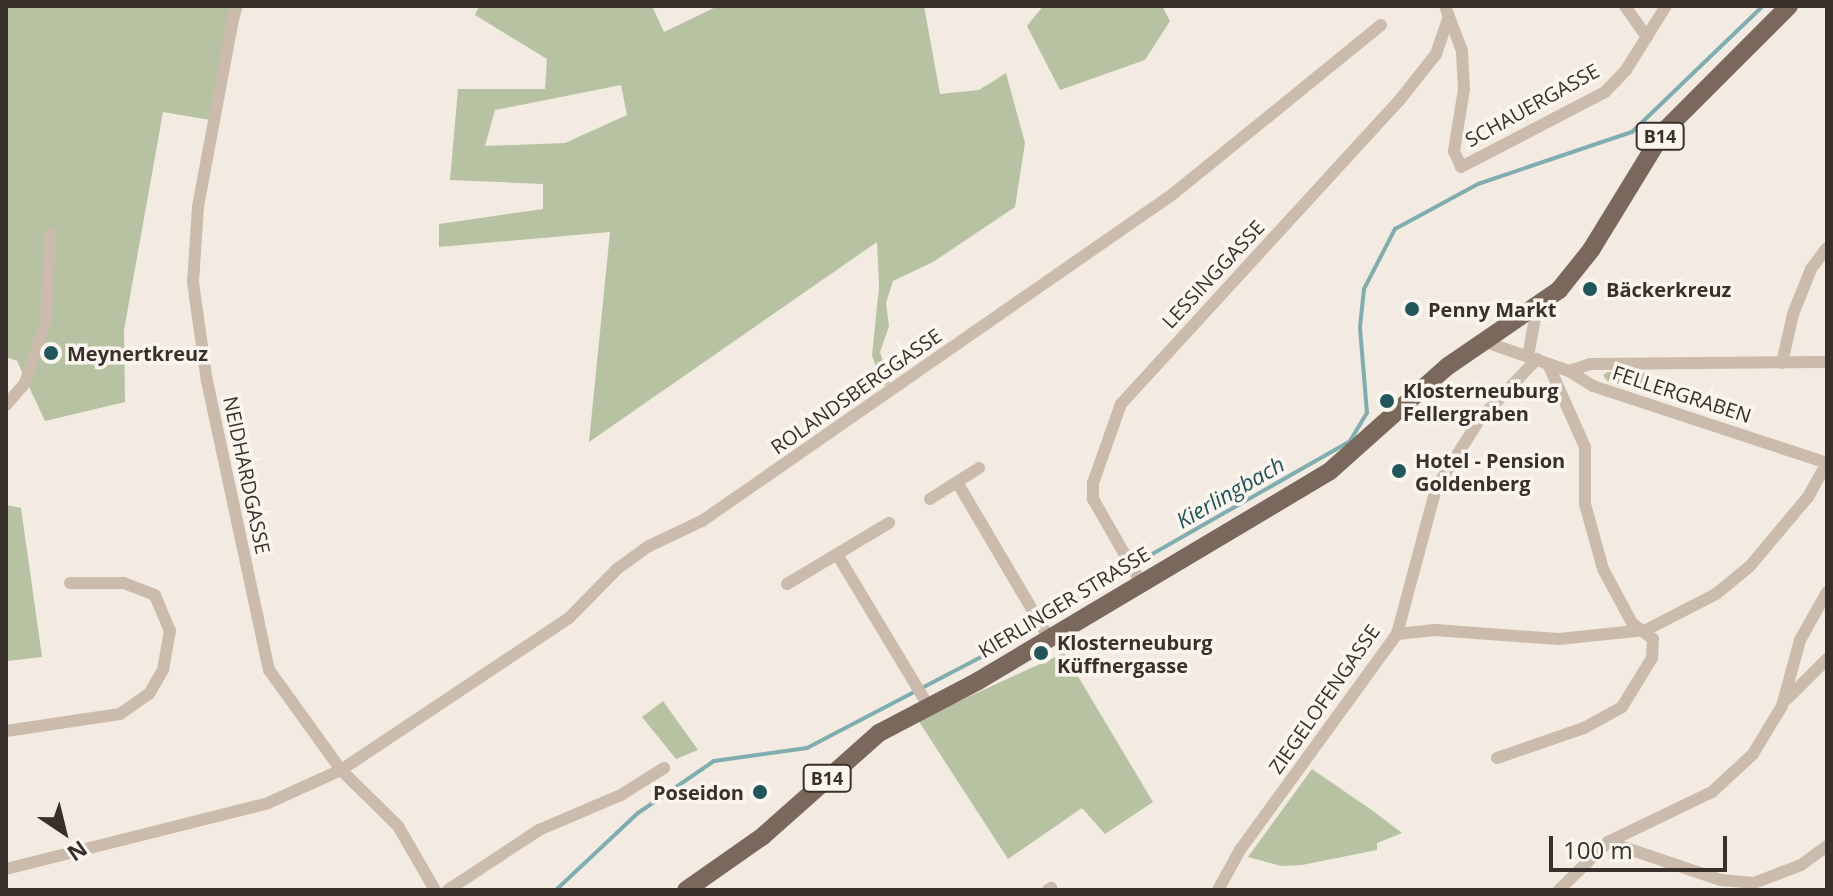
<!DOCTYPE html>
<meta charset="utf-8">
<style>
body{margin:0}
#map{position:relative;width:1833px;height:896px;overflow:hidden;background:#f3ebe1;font-family:"Open Sans",sans-serif}
div>[style]{position:absolute}
[style*='--x']{left:calc(var(--x)*1px);top:calc(var(--y)*1px);width:calc(var(--w)*1px);rotate:calc(var(--a)*1deg)}
.green>*{inset:0;background:#b6c2a1}
.stream>*{height:4px;margin:-2px;padding:0 2px;transform-origin:2px;border-radius:2px;background:#80adb0}
.minor>*{height:12px;margin:-6px;padding:0 6px;transform-origin:6px;border-radius:6px;background:#cbbbac}
.primary>*{height:18px;margin:-9px;padding:0 9px;transform-origin:9px;border-radius:9px;background:#7b685d}
.dots>*{width:22px;height:22px;translate:-50% -50%;box-sizing:border-box;border:4px solid #faf5ee;border-radius:50%}
span{translate:-50% -50%;white-space:nowrap;text-align:center;line-height:1.15;-webkit-text-stroke:7px #faf5ee;paint-order:stroke}
.shield-label span{padding:2px 6px;background:#faf5ee;border:2px solid;border-radius:6px;-webkit-text-stroke-width:0}
.shield-label{font-size:18px;color:#3a302b;font-weight:700}
.street-label{font-size:20px;color:#3a302b}
.poi-label{font-size:20px;color:#3a302b;font-weight:700}
.left{translate:0 -50%;text-align:left}
.right{translate:-100% -50%;text-align:right}
.water-label{font-size:22px;color:#21565b;font-style:italic}
.frame{position:absolute;inset:0;border:8px solid #3a302b;pointer-events:none}
.north{position:absolute;left:24px;top:792px;width:80px;height:80px;-webkit-text-stroke:6px #faf5ee;paint-order:stroke;rotate:145deg;font-size:22px;font-weight:700;line-height:32px;text-align:center;color:#3a302b}
.north::after{content:'';display:block;margin:auto;width:28px;height:36px;background:#3a302b;clip-path:polygon(50% 0,100% 100%,50% 72%,0 100%)}
.scale{position:absolute;left:1549px;top:836px;width:178px;height:36px;box-sizing:border-box;border:4px solid #3a302b;border-top:0;padding-left:10px;font-size:24px;line-height:28px;white-space:nowrap;color:#3a302b;-webkit-text-stroke:6px #faf5ee;paint-order:stroke}
</style>
<div id="map">
<div class="green">
<div style="clip-path:polygon(6px 6px,243px 6px,210px 120px,163px 112px,124px 330px,125px 402px,45px 421px,17px 361px,6px 357px)"></div>
<div style="clip-path:polygon(evenodd,479px 6px,652px 6px,664px 32px,718px 6px,924px 6px,940px 94px,979px 90px,1006px 73px,1025px 143px,1015px 207px,933px 262px,893px 281px,886px 303px,889px 326px,880px 352px,890px 383px,884px 386px,872px 356px,879px 287px,877px 242px,589px 442px,610px 232px,439px 247px,439px 224px,543px 209px,543px 184px,450px 180px,458px 89px,545px 89px,547px 59px,475px 15px,479px 6px,621px 85px,627px 115px,565px 143px,485px 146px,495px 110px,621px 85px)"></div>
<div style="clip-path:polygon(1043px 6px,1162px 6px,1170px 21px,1145px 60px,1060px 90px,1027px 26px)"></div>
<div style="clip-path:polygon(1608px 372px,1645px 373px,1645px 392px,1607px 381px,1603px 375px)"></div>
<div style="clip-path:polygon(6px 505px,21px 508px,42px 657px,8px 661px,6px 721px)"></div>
<div style="clip-path:polygon(1064px 653px,1153px 802px,1105px 834px,1082px 808px,1008px 859px,918px 720px)"></div>
<div style="clip-path:polygon(663px 701px,698px 750px,676px 759px,642px 717px)"></div>
<div style="clip-path:polygon(1312px 769px,1373px 811px,1402px 833px,1377px 843px,1377px 850px,1302px 865px,1281px 866px,1248px 857px)"></div>
</div>
<div class="stream">
<div style="--x:556;--y:890;--w:112;--a:-43.2"></div>
<div style="--x:638;--y:813;--w:92;--a:-34.4"></div>
<div style="--x:714;--y:761;--w:94;--a:-8"></div>
<div style="--x:807;--y:748;--w:250;--a:-27.6"></div>
<div style="--x:1029;--y:632;--w:108;--a:-33.2"></div>
<div style="--x:1119;--y:573;--w:266;--a:-29.7"></div>
<div style="--x:1350;--y:441;--w:33;--a:-59"></div>
<div style="--x:1367;--y:413;--w:86;--a:-94.7"></div>
<div style="--x:1360;--y:327;--w:38;--a:-84"></div>
<div style="--x:1364;--y:289;--w:68;--a:-62.7"></div>
<div style="--x:1395;--y:229;--w:94;--a:-28.5"></div>
<div style="--x:1478;--y:184;--w:163;--a:-18.7"></div>
<div style="--x:1632;--y:132;--w:182;--a:-43.9"></div>
</div>
<div class="minor">
<div style="--x:1445;--y:6;--w:48;--a:69.3"></div>
<div style="--x:1462;--y:51;--w:38;--a:87"></div>
<div style="--x:1464;--y:89;--w:63;--a:99.2"></div>
<div style="--x:1454;--y:151;--w:17;--a:66"></div>
<div style="--x:1461;--y:167;--w:162;--a:-27.5"></div>
<div style="--x:1605;--y:92;--w:30;--a:-46"></div>
<div style="--x:1626;--y:70;--w:75;--a:-58"></div>
<div style="--x:1625;--y:6;--w:38;--a:55"></div>
<div style="--x:234;--y:14;--w:196;--a:100.6"></div>
<div style="--x:198;--y:207;--w:75;--a:93.8"></div>
<div style="--x:193;--y:282;--w:100;--a:82"></div>
<div style="--x:207;--y:381;--w:296;--a:77.9"></div>
<div style="--x:269;--y:670;--w:123;--a:54.2"></div>
<div style="--x:341;--y:770;--w:80;--a:44.5"></div>
<div style="--x:398;--y:826;--w:74;--a:60"></div>
<div style="--x:1528;--y:356;--w:50;--a:-79.6"></div>
<div style="--x:1782;--y:363;--w:50;--a:-77.3"></div>
<div style="--x:1793;--y:314;--w:48;--a:-68.2"></div>
<div style="--x:1811;--y:269;--w:26;--a:-53"></div>
<div style="--x:1569;--y:371;--w:23;--a:-18"></div>
<div style="--x:1591;--y:364;--w:236;--a:-0.5"></div>
<div style="--x:6;--y:405;--w:29;--a:-49"></div>
<div style="--x:25;--y:383;--w:65;--a:-71.3"></div>
<div style="--x:46;--y:321;--w:87;--a:-87.4"></div>
<div style="--x:957;--y:482;--w:181;--a:59.5"></div>
<div style="--x:930;--y:499;--w:58;--a:-32.3"></div>
<div style="--x:838;--y:556;--w:174;--a:58.9"></div>
<div style="--x:1140;--y:581;--w:95;--a:-119.8"></div>
<div style="--x:1093;--y:499;--w:16;--a:-90"></div>
<div style="--x:1093;--y:483;--w:84;--a:-70.5"></div>
<div style="--x:1121;--y:404;--w:410;--a:-47.5"></div>
<div style="--x:1398;--y:102;--w:61;--a:-51.6"></div>
<div style="--x:1436;--y:54;--w:39;--a:-71"></div>
<div style="--x:787;--y:584;--w:119;--a:-30.9"></div>
<div style="--x:1397;--y:634;--w:38;--a:-6"></div>
<div style="--x:1435;--y:630;--w:124;--a:4.2"></div>
<div style="--x:1559;--y:639;--w:87;--a:-5.9"></div>
<div style="--x:1646;--y:630;--w:79;--a:-27.2"></div>
<div style="--x:1716;--y:594;--w:44;--a:-39.5"></div>
<div style="--x:1750;--y:566;--w:90;--a:-50"></div>
<div style="--x:1808;--y:497;--w:39;--a:-61"></div>
<div style="--x:1827;--y:463;--w:246;--a:-161.8"></div>
<div style="--x:1593;--y:386;--w:28;--a:-148"></div>
<div style="--x:1569;--y:371;--w:91;--a:-160.8"></div>
<div style="--x:1787;--y:699;--w:57;--a:-45"></div>
<div style="--x:6;--y:731;--w:115;--a:-8.5"></div>
<div style="--x:120;--y:714;--w:35;--a:-35"></div>
<div style="--x:149;--y:694;--w:28;--a:-60"></div>
<div style="--x:163;--y:670;--w:40;--a:-80"></div>
<div style="--x:170;--y:631;--w:39;--a:-113"></div>
<div style="--x:155;--y:595;--w:34;--a:-159"></div>
<div style="--x:123;--y:583;--w:53;--a:180"></div>
<div style="--x:1497;--y:758;--w:92;--a:-19"></div>
<div style="--x:1584;--y:728;--w:43;--a:-28.9"></div>
<div style="--x:1622;--y:707;--w:57;--a:-58.5"></div>
<div style="--x:1652;--y:658;--w:19;--a:-87"></div>
<div style="--x:1653;--y:639;--w:26;--a:-143"></div>
<div style="--x:1632;--y:623;--w:61;--a:-118.2"></div>
<div style="--x:1603;--y:569;--w:67;--a:-105.5"></div>
<div style="--x:1585;--y:504;--w:57;--a:-90"></div>
<div style="--x:1585;--y:447;--w:91;--a:-114"></div>
<div style="--x:1608;--y:842;--w:119;--a:18.6"></div>
<div style="--x:1721;--y:880;--w:33;--a:5"></div>
<div style="--x:1754;--y:883;--w:50;--a:-21"></div>
<div style="--x:1801;--y:865;--w:32;--a:-36"></div>
<div style="--x:6;--y:869;--w:270;--a:-14.1"></div>
<div style="--x:268;--y:803;--w:80;--a:-24.3"></div>
<div style="--x:341;--y:770;--w:274;--a:-33.7"></div>
<div style="--x:569;--y:618;--w:69;--a:-45.6"></div>
<div style="--x:617;--y:569;--w:39;--a:-36"></div>
<div style="--x:649;--y:546;--w:59;--a:-25.3"></div>
<div style="--x:702;--y:521;--w:573;--a:-34.77"></div>
<div style="--x:1173;--y:194;--w:268;--a:-39.1"></div>
<div style="--x:448;--y:890;--w:109;--a:-33.4"></div>
<div style="--x:539;--y:830;--w:89;--a:-23.1"></div>
<div style="--x:621;--y:795;--w:51;--a:-32.1"></div>
<div style="--x:1048;--y:890;--w:4;--a:-34"></div>
<div style="--x:1218;--y:890;--w:46;--a:-61.2"></div>
<div style="--x:1240;--y:850;--w:267;--a:-54"></div>
<div style="--x:1397;--y:634;--w:151;--a:-75"></div>
<div style="--x:1436;--y:488;--w:82;--a:-57.5"></div>
<div style="--x:1480;--y:419;--w:83;--a:-46.5"></div>
<div style="--x:1559;--y:890;--w:69;--a:-44.4"></div>
<div style="--x:1608;--y:842;--w:115;--a:-25.7"></div>
<div style="--x:1712;--y:792;--w:56;--a:-42.8"></div>
<div style="--x:1753;--y:754;--w:56;--a:-58.9"></div>
<div style="--x:1782;--y:706;--w:68;--a:-74.7"></div>
<div style="--x:1800;--y:640;--w:55;--a:-60.6"></div>
</div>
<div class="primary">
<div style="--x:686;--y:890;--w:94;--a:-35"></div>
<div style="--x:763;--y:836;--w:155;--a:-41.6"></div>
<div style="--x:879;--y:733;--w:112;--a:-27.7"></div>
<div style="--x:978;--y:681;--w:410;--a:-30.8"></div>
<div style="--x:1330;--y:471;--w:158;--a:-41.7"></div>
<div style="--x:1448;--y:366;--w:135;--a:-34.4"></div>
<div style="--x:1559;--y:290;--w:51;--a:-51.3"></div>
<div style="--x:1591;--y:250;--w:140;--a:-58.5"></div>
<div style="--x:1664;--y:131;--w:177;--a:-45"></div>
</div>
<div class="dots">
<div style="left:1590px;top:289px;background:#21565b"></div>
<div style="left:1412px;top:309px;background:#21565b"></div>
<div style="left:51px;top:353px;background:#21565b"></div>
<div style="left:1387px;top:401px;background:#21565b"></div>
<div style="left:1399px;top:471px;background:#21565b"></div>
<div style="left:1041px;top:653px;background:#21565b"></div>
<div style="left:760px;top:792px;background:#21565b"></div>
</div>
<div class="shield-label">
<span style="left:1660px;top:136px">B14</span>
<span style="left:827px;top:778px">B14</span>
</div>
<div class="street-label">
<span style="left:1532px;top:105px;rotate:-29deg">SCHAUERGASSE</span>
<span style="left:1213px;top:274px;rotate:-47deg">LESSINGGASSE</span>
<span style="left:856px;top:391px;rotate:-35deg">ROLANDSBERGGASSE</span>
<span style="left:1682px;top:394px;rotate:18deg">FELLERGRABEN</span>
<span style="left:247px;top:475px;rotate:78deg">NEIDHARDGASSE</span>
<span style="left:1064px;top:602px;rotate:-31deg">KIERLINGER STRASSE</span>
<span style="left:1324px;top:699px;rotate:-55deg">ZIEGELOFENGASSE</span>
</div>
<div class="poi-label">
<span class="left" style="left:1606px;top:289px">Bäckerkreuz</span>
<span class="left" style="left:1428px;top:309px">Penny Markt</span>
<span class="left" style="left:67px;top:353px">Meynertkreuz</span>
<span class="left" style="left:1403px;top:402px">Klosterneuburg<br>Fellergraben</span>
<span class="left" style="left:1415px;top:472px">Hotel - Pension<br>Goldenberg</span>
<span class="left" style="left:1057px;top:654px">Klosterneuburg<br>Küffnergasse</span>
<span class="right" style="left:744px;top:792px">Poseidon</span>
</div>
<div class="water-label">
<span style="left:1230px;top:492px;rotate:-30deg">Kierlingbach</span>
</div>
<div class="frame"></div>
<div class="north">N</div>
<div class="scale">100 m</div>
</div>
